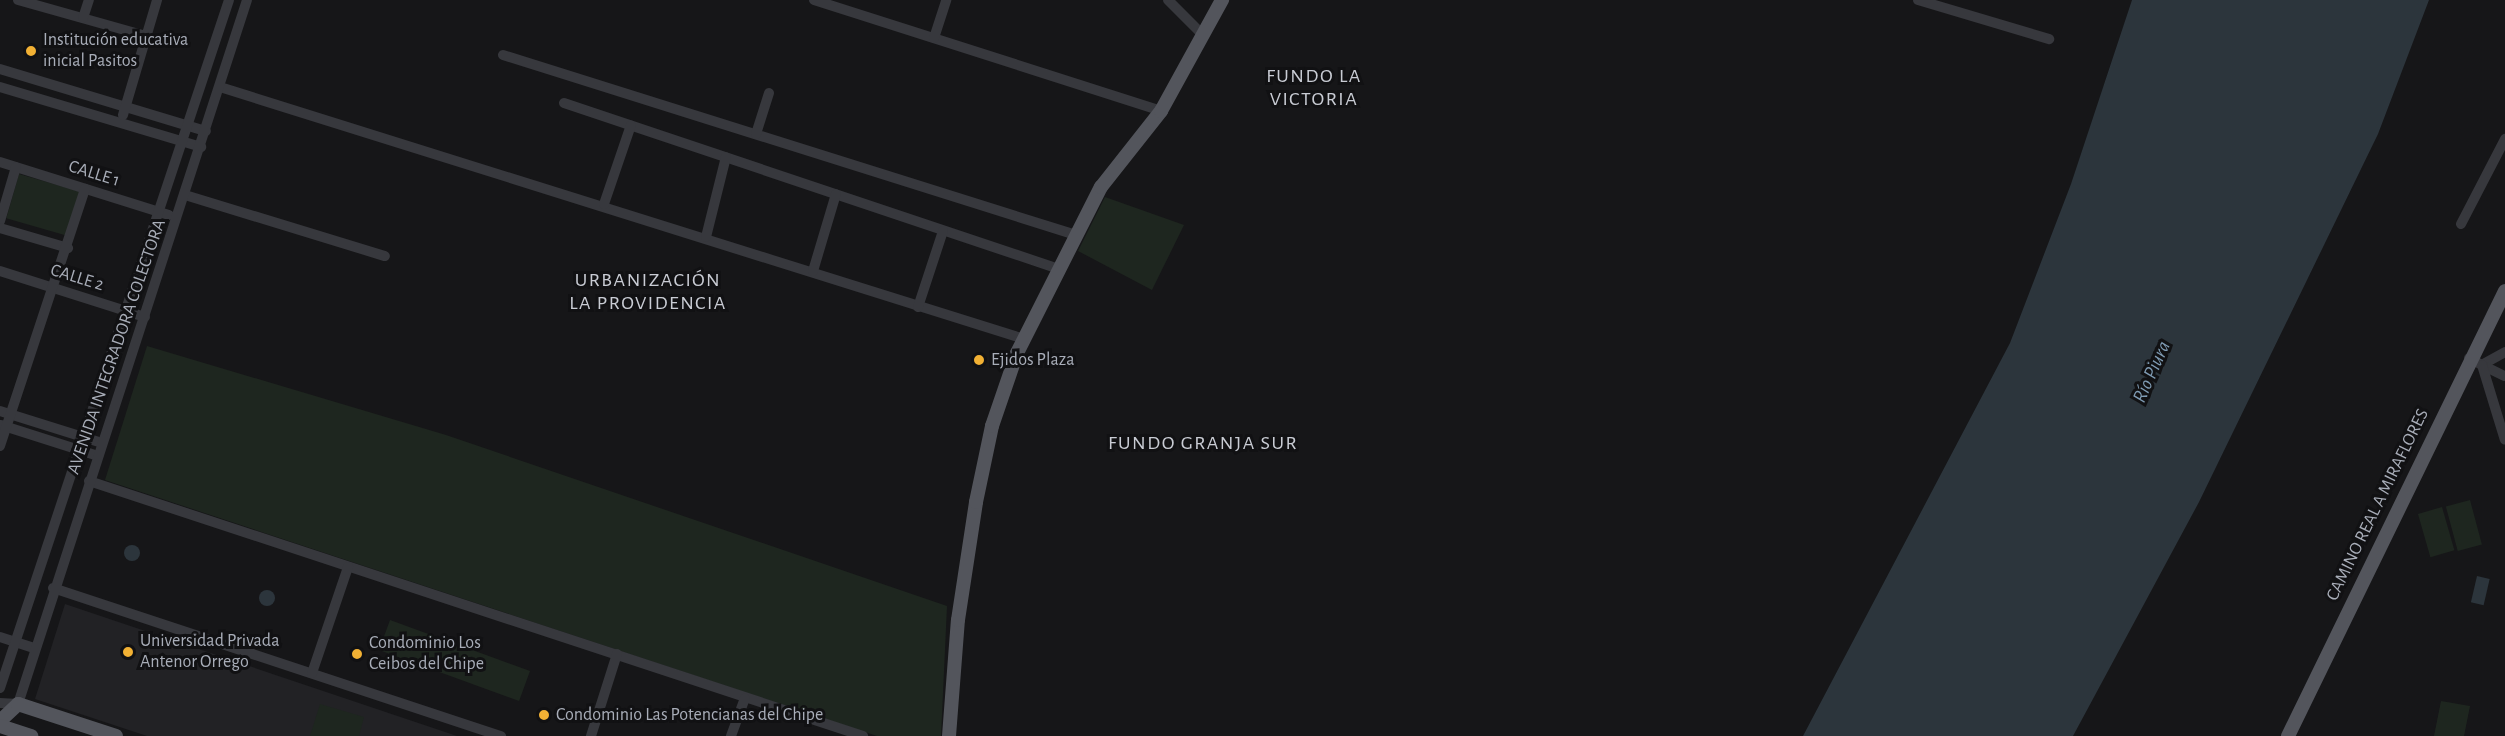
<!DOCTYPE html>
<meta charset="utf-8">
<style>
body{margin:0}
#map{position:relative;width:2505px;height:736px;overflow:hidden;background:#161618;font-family:"Alegreya Sans",sans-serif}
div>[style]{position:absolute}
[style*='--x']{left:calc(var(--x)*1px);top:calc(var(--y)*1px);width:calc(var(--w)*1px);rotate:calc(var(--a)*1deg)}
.built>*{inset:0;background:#222225}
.green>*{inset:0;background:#1e261f;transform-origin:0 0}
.water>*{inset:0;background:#2c353c;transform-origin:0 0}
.round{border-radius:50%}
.minor>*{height:10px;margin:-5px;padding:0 5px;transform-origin:5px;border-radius:5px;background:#37383d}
.major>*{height:14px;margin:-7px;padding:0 7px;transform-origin:7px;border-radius:7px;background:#53555c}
.dots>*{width:16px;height:16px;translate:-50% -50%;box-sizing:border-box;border:3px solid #111113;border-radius:50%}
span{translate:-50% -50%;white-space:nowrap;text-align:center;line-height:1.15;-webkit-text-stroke:6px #111113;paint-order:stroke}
.poi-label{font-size:18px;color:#a8adb8}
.left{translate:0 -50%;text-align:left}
.street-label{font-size:18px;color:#a8adb8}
.neighbourhood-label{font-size:20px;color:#c9ccd4;letter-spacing:1.5px}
.water-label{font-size:20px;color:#7f9bb3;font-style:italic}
</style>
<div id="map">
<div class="built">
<div style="clip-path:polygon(65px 604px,457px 736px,147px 736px,35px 699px)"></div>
</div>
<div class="green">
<div style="left:19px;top:174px;width:65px;height:46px;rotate:16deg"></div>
<div style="clip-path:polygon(1105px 197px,1184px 225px,1152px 290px,1078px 251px)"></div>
<div style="clip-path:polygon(147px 346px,446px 435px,947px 606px,941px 736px,877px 736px,105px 480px)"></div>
<div style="left:2470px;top:500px;width:46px;height:25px;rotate:75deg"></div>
<div style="left:2442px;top:507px;width:45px;height:25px;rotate:74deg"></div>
<div style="left:390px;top:620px;width:149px;height:32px;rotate:20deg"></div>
<div style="clip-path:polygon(2441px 701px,2470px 706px,2464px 736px,2434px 736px)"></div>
<div style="clip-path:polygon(320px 704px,364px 717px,359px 736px,310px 736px)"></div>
</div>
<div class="water">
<div style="clip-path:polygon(2132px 0,2429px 0,2378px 134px,2199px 502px,2073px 736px,1803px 736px,2010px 343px,2071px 184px)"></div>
<div class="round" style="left:124px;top:545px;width:16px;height:16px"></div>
<div style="left:2477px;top:576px;width:13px;height:27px;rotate:13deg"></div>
<div class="round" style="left:259px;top:590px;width:16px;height:16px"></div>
</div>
<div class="minor">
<div style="--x:18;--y:0;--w:133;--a:15.7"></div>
<div style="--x:814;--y:0;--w:364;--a:17.7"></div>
<div style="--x:1168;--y:0;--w:48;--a:45"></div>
<div style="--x:1918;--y:0;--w:137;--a:16.6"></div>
<div style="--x:83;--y:18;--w:19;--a:-72"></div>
<div style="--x:934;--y:38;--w:40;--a:-72"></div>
<div style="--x:503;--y:55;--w:601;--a:17.44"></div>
<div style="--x:0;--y:69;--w:215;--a:16.8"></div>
<div style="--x:0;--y:87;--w:210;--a:16.6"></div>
<div style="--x:220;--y:87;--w:843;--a:17.4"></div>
<div style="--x:564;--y:103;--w:522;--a:18.54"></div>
<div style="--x:123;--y:115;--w:120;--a:-73.5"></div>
<div style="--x:756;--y:134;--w:43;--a:-72.4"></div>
<div style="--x:0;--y:162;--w:177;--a:17.4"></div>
<div style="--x:185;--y:195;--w:209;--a:17"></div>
<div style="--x:604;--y:204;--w:83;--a:-71.1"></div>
<div style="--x:0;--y:221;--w:56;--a:-73.5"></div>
<div style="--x:2461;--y:224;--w:96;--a:-62.6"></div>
<div style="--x:0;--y:228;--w:71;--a:16.4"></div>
<div style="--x:706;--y:237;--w:82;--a:-76"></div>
<div style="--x:0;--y:271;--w:152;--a:17.6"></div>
<div style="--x:813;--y:271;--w:80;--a:-73.4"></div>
<div style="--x:918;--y:307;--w:80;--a:-71.8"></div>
<div style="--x:2505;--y:352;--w:26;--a:151"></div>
<div style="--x:2482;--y:365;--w:25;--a:26"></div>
<div style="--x:2469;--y:358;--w:15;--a:28"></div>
<div style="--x:2482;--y:365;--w:78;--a:73"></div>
<div style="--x:0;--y:411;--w:107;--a:17.4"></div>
<div style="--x:1;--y:425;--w:102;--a:17.7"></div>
<div style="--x:0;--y:446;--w:271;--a:-71.7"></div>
<div style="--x:89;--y:481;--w:815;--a:18.23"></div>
<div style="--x:53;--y:588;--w:472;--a:18.3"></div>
<div style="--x:0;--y:637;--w:36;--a:18"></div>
<div style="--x:312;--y:673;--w:112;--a:-71.2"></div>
<div style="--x:0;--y:688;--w:725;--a:-71.59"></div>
<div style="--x:0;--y:703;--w:18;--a:3"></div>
<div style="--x:18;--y:704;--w:740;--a:-71.98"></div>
<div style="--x:591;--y:736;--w:86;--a:-72.4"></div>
<div style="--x:731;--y:736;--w:40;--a:-69.8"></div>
</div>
<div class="major">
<div style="--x:0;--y:721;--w:25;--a:-43"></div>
<div style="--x:18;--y:704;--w:103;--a:18.1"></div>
<div style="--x:0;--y:726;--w:33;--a:18"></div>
<div style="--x:949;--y:736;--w:116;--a:-85.6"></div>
<div style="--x:958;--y:620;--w:119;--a:-81.3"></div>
<div style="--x:976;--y:502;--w:78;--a:-78.1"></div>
<div style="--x:992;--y:426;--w:77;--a:-71.1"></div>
<div style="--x:1017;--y:353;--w:186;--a:-63.2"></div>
<div style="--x:1101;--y:187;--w:97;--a:-51.7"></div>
<div style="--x:1161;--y:111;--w:127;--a:-61.2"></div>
<div style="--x:2288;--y:736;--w:495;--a:-64"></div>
</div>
<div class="dots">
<div style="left:31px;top:51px;background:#f2b134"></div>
<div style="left:979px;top:360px;background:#f2b134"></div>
<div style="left:128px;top:652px;background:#f2b134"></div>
<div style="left:357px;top:654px;background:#f2b134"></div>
<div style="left:544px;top:715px;background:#f2b134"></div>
</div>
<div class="poi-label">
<span class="left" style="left:43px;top:51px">Institución educativa<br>inicial Pasitos</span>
<span class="left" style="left:991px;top:360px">Ejidos Plaza</span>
<span class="left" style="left:140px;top:652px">Universidad Privada<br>Antenor Orrego</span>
<span class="left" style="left:369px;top:654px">Condominio Los<br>Ceibos del Chipe</span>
<span class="left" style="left:556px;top:715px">Condominio Las Potencianas del Chipe</span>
</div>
<div class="street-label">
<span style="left:94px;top:174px;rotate:17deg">CALLE 1</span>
<span style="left:77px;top:278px;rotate:17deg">CALLE 2</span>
<span style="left:117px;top:347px;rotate:-71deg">AVENIDA INTEGRADORA COLECTORA</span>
<span style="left:2378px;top:505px;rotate:-64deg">CAMINO REAL A MIRAFLORES</span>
</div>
<div class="neighbourhood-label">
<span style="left:1314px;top:88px">FUNDO LA<br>VICTORIA</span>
<span style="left:648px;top:292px">URBANIZACIÓN<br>LA PROVIDENCIA</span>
<span style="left:1203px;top:443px">FUNDO GRANJA SUR</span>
</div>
<div class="water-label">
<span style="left:2152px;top:372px;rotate:-66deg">Río Piura</span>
</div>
</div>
